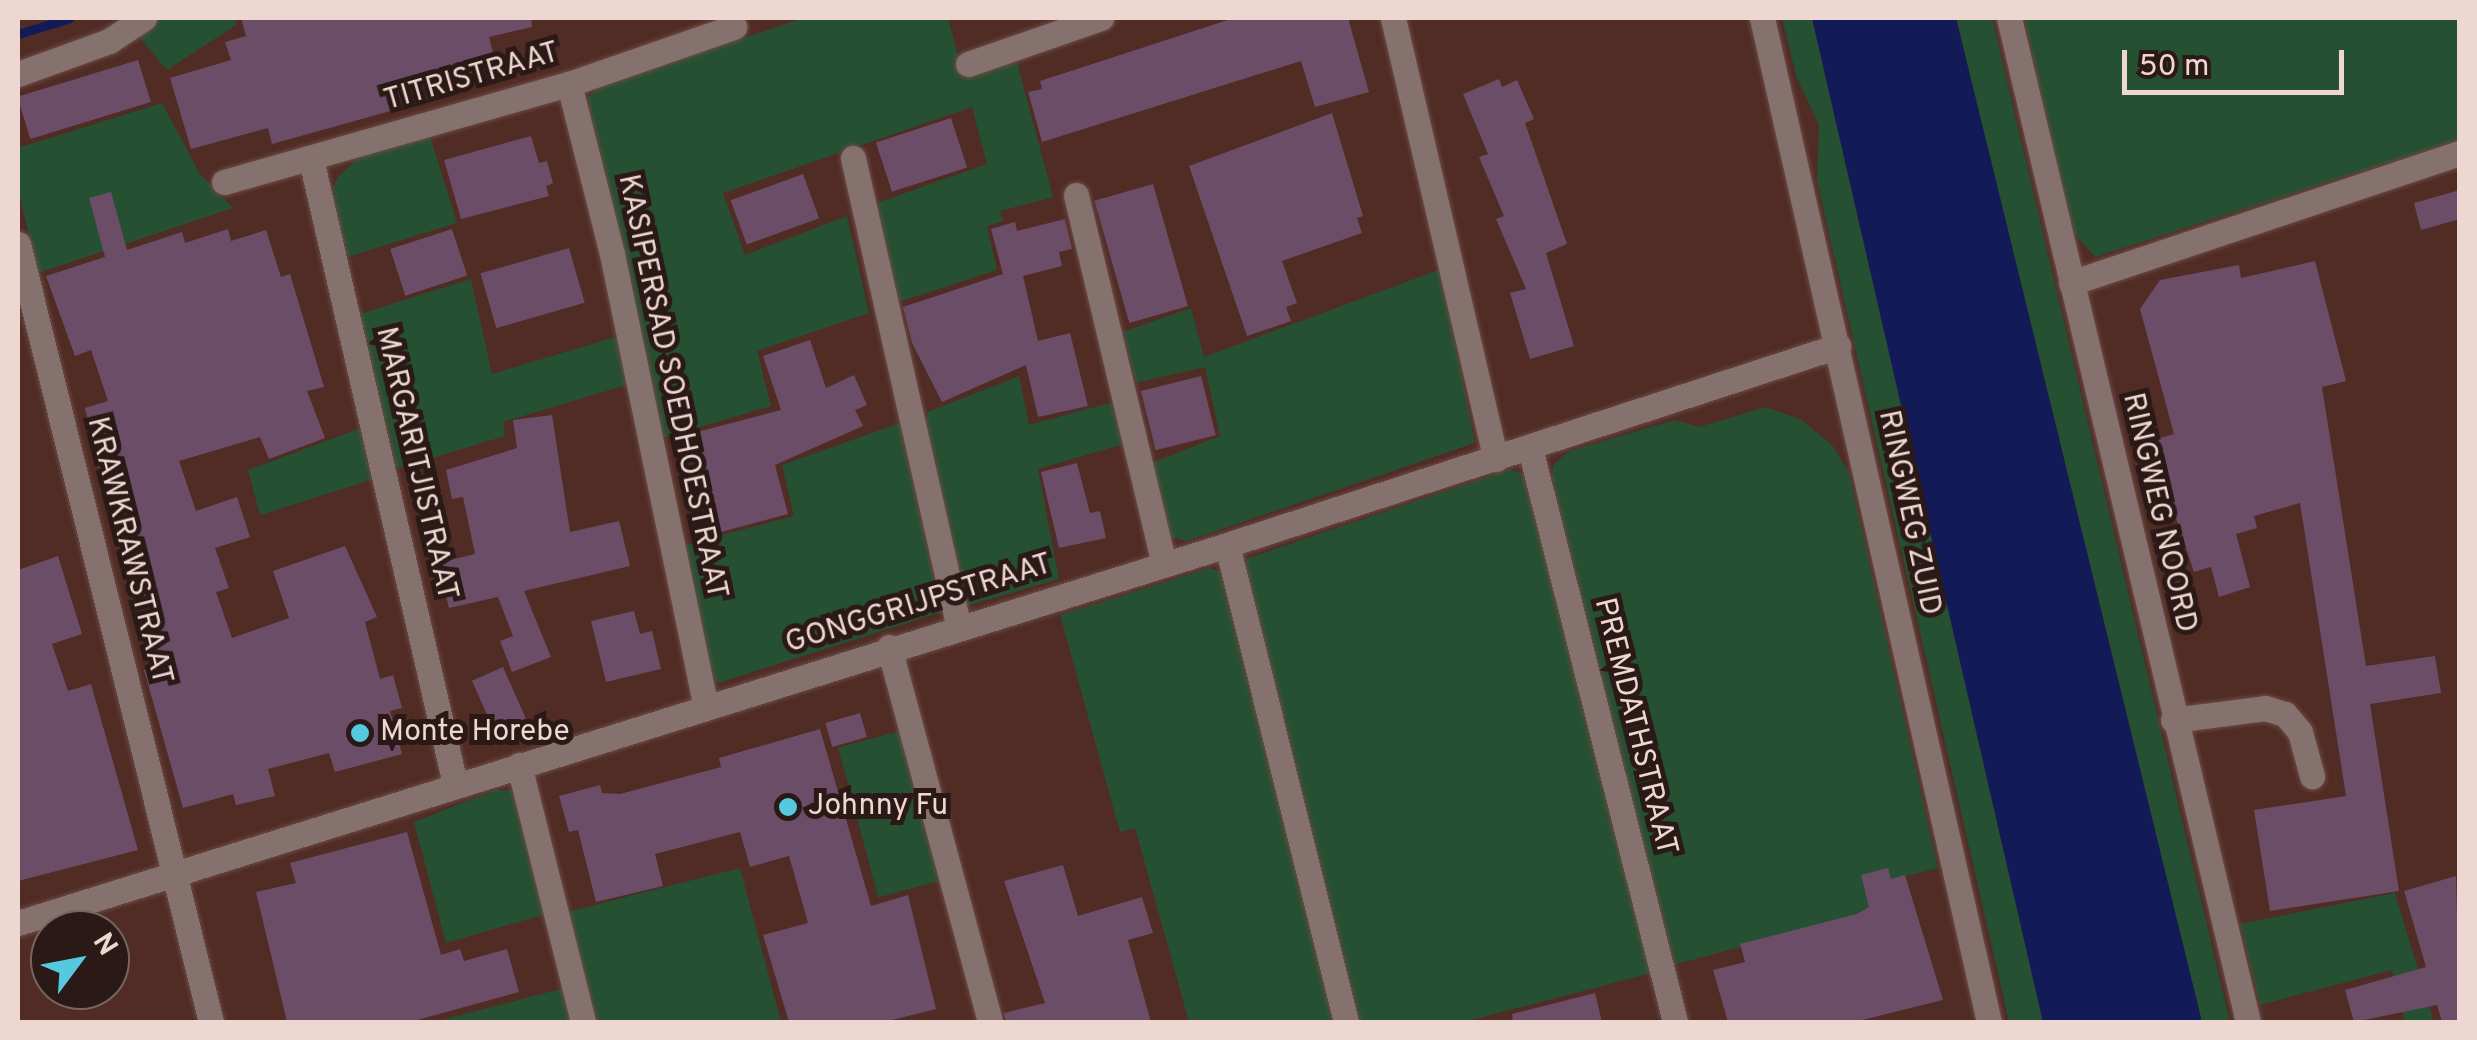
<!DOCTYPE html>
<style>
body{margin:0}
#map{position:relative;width:2477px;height:1040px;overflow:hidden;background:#502c25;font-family:Overpass,sans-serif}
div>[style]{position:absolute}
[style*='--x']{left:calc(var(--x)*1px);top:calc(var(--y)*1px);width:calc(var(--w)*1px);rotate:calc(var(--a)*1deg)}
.green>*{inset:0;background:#265032;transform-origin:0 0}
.water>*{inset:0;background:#131a58}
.stream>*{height:9px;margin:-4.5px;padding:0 4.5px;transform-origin:4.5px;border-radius:4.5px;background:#131a58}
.building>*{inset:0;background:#6b4d67;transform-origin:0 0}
.roads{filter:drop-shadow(0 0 2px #6c4b44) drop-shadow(0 0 2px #6c4b44)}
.minor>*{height:25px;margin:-12.5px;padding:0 12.5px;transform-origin:12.5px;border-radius:12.5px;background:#85716e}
.dots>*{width:28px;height:28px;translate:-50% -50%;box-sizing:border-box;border:5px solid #2a1916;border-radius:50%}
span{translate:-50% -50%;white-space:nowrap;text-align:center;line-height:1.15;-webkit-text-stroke:10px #2a1916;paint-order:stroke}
.street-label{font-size:30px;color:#eed6d1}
.poi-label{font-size:30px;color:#eed6d1}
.left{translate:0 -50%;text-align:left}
.frame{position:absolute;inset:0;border:20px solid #eed6d1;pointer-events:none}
.north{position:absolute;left:30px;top:910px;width:100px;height:100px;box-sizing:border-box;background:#2a1916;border:2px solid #786561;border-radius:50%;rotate:58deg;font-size:28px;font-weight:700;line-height:40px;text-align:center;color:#eed6d1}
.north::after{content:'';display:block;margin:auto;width:35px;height:45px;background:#55cadf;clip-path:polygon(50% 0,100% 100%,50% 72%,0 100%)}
.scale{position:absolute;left:2122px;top:50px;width:222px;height:45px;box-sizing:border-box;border:5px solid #eed6d1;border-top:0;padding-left:12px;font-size:30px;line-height:35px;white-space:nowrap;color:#eed6d1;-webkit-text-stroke:8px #2a1916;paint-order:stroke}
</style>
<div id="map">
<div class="green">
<div style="clip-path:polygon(155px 18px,235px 18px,236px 25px,167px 70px,139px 37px)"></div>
<div style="clip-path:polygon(804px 18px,948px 18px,964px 77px,1017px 62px,1053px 197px,1000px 211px,1003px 221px,987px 226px,997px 270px,898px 302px,874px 204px,987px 164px,972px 107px,723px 193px,745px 255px,847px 216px,869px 313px,757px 351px,771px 406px,663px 438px,587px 98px,600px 86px)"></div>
<div style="clip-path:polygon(1782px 18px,1812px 18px,2043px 1022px,2009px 1022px,1817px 181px,1819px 125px,1797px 78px)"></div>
<div style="clip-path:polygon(1956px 18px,1992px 18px,2230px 1022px,2202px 1022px)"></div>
<div style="clip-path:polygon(2024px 18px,2459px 18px,2459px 140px,2095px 257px,2071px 230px)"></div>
<div style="clip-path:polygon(162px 103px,200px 174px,233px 208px,38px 273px,18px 189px,18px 148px)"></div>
<div style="clip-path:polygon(430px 136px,457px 223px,344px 258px,331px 193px,338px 177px,361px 155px)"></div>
<div style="clip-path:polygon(1441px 269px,1475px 443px,1187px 541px,1168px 536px,1146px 465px,1220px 436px,1205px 367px,1136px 383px,1123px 332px,1191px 308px,1204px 357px)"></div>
<div style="clip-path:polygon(471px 279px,492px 374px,622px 335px,633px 383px,503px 422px,505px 436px,396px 469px,360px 314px)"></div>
<div style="clip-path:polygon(1019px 376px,1029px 425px,1113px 402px,1124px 444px,1038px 469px,1059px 579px,966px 606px,924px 422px,928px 412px)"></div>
<div style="clip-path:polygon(1766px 407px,1800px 419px,1832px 445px,1849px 472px,1938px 868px,1864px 887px,1871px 912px,1673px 965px,1551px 480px,1554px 464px,1569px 451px,1675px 420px,1699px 427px)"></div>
<div style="clip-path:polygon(900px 423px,941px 612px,718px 683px,710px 672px,685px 545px,794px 516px,782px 465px)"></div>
<div style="clip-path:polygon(364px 427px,377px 478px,260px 515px,248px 470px)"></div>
<div style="clip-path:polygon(1510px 469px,1531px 478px,1656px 972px,1463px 1022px,1356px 1022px,1242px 574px,1246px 559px)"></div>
<div style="clip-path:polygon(1210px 568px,1222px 572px,1338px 1022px,1189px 1022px,1135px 828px,1120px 832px,1060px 615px)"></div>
<div style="left:900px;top:731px;width:155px;height:64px;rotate:75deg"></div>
<div style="clip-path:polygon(495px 790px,514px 790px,550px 913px,446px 943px,414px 822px)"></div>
<div style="clip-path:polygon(740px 868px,781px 1022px,591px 1022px,563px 913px)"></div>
<div style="clip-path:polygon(2395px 893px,2434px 1022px,2405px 1022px,2392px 970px,2260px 1005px,2240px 924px)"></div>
<div style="clip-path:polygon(568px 987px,577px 1022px,434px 1022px)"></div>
</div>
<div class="water">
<div style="clip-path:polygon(1812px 18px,1956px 18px,2202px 1022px,2043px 1022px)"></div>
</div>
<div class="stream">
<div style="--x:18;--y:34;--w:54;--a:-17.1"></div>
</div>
<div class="building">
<div style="clip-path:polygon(241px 18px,531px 18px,532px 27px,489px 37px,498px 73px,453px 85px,455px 93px,272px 144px,268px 128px,191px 149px,170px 78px,231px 60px,225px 42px,246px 36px)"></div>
<div style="clip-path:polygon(1234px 18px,1348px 18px,1369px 92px,1315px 107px,1301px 61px,1042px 142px,1028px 92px,1042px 89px,1040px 81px)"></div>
<div style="left:138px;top:60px;width:44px;height:126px;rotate:73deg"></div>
<div style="clip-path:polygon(1499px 79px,1502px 87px,1517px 80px,1534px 119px,1525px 123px,1567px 244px,1546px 253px,1574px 346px,1530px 359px,1510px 293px,1526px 289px,1496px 219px,1504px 216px,1479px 157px,1488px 154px,1463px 94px)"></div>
<div style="clip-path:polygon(1332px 113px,1363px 216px,1357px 218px,1362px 233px,1282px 261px,1297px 303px,1286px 307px,1291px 321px,1247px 336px,1189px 166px)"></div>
<div style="left:951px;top:118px;width:52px;height:79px;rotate:72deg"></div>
<div style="clip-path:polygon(531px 136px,539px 163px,547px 161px,553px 183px,546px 186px,549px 196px,461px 219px,444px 160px)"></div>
<div style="left:803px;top:174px;width:47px;height:77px;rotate:70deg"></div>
<div style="left:1153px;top:184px;width:127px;height:61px;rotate:74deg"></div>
<div style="clip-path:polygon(2460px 190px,2460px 219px,2421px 230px,2414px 203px)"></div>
<div style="clip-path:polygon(111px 192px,127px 250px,182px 232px,185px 243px,228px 229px,231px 241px,266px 230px,281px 277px,290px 274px,324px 387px,307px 391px,325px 438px,269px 459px,260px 437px,179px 461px,196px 511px,237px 497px,250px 537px,215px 548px,229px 588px,216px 592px,232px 638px,289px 618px,273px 571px,345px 546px,377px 617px,365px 622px,380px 679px,393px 675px,402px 708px,390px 711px,402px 754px,335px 772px,329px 753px,268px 769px,275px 796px,236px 805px,233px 794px,183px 808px,144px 670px,160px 664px,125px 583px,134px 580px,124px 551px,133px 548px,112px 481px,102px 484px,85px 408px,108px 401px,91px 350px,75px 356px,46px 276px,105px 257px,89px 198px)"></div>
<div style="clip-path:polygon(1065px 219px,1072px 249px,1059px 252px,1062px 266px,1023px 276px,1038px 341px,1070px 333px,1088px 406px,1038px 417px,1026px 365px,942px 402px,912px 343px,903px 307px,1003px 274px,991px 229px,1015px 222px,1017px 231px)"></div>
<div style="left:452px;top:229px;width:49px;height:65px;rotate:72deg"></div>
<div style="left:569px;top:248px;width:57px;height:92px;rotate:74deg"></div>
<div style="clip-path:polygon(2315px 261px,2346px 381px,2322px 387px,2366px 666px,2435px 656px,2441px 693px,2370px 704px,2399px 891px,2270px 911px,2254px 810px,2346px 796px,2300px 503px,2254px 516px,2257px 528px,2236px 534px,2250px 587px,2219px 597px,2211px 567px,2194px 572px,2150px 441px,2174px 434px,2140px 309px,2160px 280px,2239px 265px,2241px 278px)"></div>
<div style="clip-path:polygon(810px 340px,826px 388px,854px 375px,867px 405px,855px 410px,863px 426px,775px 465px,788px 514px,717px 533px,686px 435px,781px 410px,763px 356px)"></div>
<div style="left:1201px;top:376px;width:61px;height:62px;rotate:76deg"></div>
<div style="clip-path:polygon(552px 415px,570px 532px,619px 521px,630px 566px,524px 591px,551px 657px,512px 672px,500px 641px,513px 636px,498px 597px,449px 608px,438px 563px,475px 554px,463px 497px,452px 499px,446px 470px,517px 448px,513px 420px)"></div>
<div style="clip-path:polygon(1077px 463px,1090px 513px,1100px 511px,1106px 538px,1059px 548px,1041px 472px)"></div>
<div style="clip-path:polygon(58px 556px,82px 634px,52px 644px,68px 691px,91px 684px,138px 850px,18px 881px,18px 570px)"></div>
<div style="clip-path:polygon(634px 611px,640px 634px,652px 631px,661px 669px,606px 682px,591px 621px)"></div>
<div style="left:503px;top:667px;width:56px;height:34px;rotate:66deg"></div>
<div style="left:860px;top:713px;width:25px;height:36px;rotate:74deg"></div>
<div style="clip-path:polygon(820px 729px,871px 906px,908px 895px,936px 1009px,884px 1022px,789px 1022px,763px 935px,808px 923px,789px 856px,750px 867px,740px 832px,655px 854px,663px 886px,596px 902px,578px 830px,569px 832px,559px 796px,600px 785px,602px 793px,620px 794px,721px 767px,719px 758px)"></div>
<div style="clip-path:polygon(407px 832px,441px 955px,460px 949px,464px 961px,507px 949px,519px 992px,410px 1022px,287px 1022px,256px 892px,296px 883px,290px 863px)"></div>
<div style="clip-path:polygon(1063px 865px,1078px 916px,1142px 897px,1153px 933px,1128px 940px,1151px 1022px,1006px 1022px,1004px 1013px,1045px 1003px,1004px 881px)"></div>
<div style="clip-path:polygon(1888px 868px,1891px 879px,1905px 875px,1943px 1000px,1854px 1022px,1728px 1022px,1713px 970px,1745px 962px,1740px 944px,1857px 914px,1869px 907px,1861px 875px)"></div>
<div style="clip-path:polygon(2456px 876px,2460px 1022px,2442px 1022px,2437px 1005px,2354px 1022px,2345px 990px,2426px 967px,2404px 891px)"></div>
<div style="clip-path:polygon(1595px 993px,1602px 1022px,1513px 1022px,1512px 1014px)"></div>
</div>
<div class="roads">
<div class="minor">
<div style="--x:1393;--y:18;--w:453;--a:76.9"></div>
<div style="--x:1762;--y:18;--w:1029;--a:77.26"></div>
<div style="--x:2009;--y:18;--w:1032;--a:76.61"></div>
<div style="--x:968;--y:64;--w:141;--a:-19.1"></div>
<div style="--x:18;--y:74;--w:97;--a:-19.9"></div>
<div style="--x:109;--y:41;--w:42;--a:-33.3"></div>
<div style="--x:569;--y:84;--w:175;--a:75.8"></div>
<div style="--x:612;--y:254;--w:460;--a:78.3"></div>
<div style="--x:853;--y:158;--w:481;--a:77.3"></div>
<div style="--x:311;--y:159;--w:641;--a:77.03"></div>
<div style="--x:224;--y:182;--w:359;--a:-15.9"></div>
<div style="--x:569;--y:84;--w:175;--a:-19.1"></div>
<div style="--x:1076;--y:195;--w:380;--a:76.6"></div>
<div style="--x:18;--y:244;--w:802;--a:76.07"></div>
<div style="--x:2071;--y:283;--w:410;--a:-18.5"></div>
<div style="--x:1530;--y:448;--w:592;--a:75.82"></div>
<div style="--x:1227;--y:545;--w:492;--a:76"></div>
<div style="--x:889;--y:647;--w:388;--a:74.9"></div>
<div style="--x:2173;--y:720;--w:93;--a:-7.4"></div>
<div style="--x:2265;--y:708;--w:21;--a:17"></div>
<div style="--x:2285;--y:714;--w:23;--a:50"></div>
<div style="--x:2300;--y:732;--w:46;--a:74.7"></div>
<div style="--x:519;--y:765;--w:265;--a:76"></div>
<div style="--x:18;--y:923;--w:1267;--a:-17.36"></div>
<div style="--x:1227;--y:545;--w:643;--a:-18.04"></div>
</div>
</div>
<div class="dots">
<div style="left:360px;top:733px;background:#55cadf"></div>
<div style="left:788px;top:807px;background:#55cadf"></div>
</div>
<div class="street-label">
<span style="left:472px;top:78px;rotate:-16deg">TITRISTRAAT</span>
<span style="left:671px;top:387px;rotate:78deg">KASIPERSAD SOEDHOESTRAAT</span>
<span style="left:415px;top:464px;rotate:77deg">MARGARITJISTRAAT</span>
<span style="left:1908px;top:513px;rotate:78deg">RINGWEG ZUID</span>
<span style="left:2158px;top:513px;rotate:77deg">RINGWEG NOORD</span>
<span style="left:128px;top:551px;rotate:76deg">KRAWKRAWSTRAAT</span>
<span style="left:919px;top:605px;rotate:-17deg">GONGGRIJPSTRAAT</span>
<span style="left:1634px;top:727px;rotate:76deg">PREMDATHSTRAAT</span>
</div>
<div class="poi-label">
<span class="left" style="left:380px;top:733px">Monte Horebe</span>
<span class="left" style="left:808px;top:807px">Johnny Fu</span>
</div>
<div class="frame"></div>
<div class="north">N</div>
<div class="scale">50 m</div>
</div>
